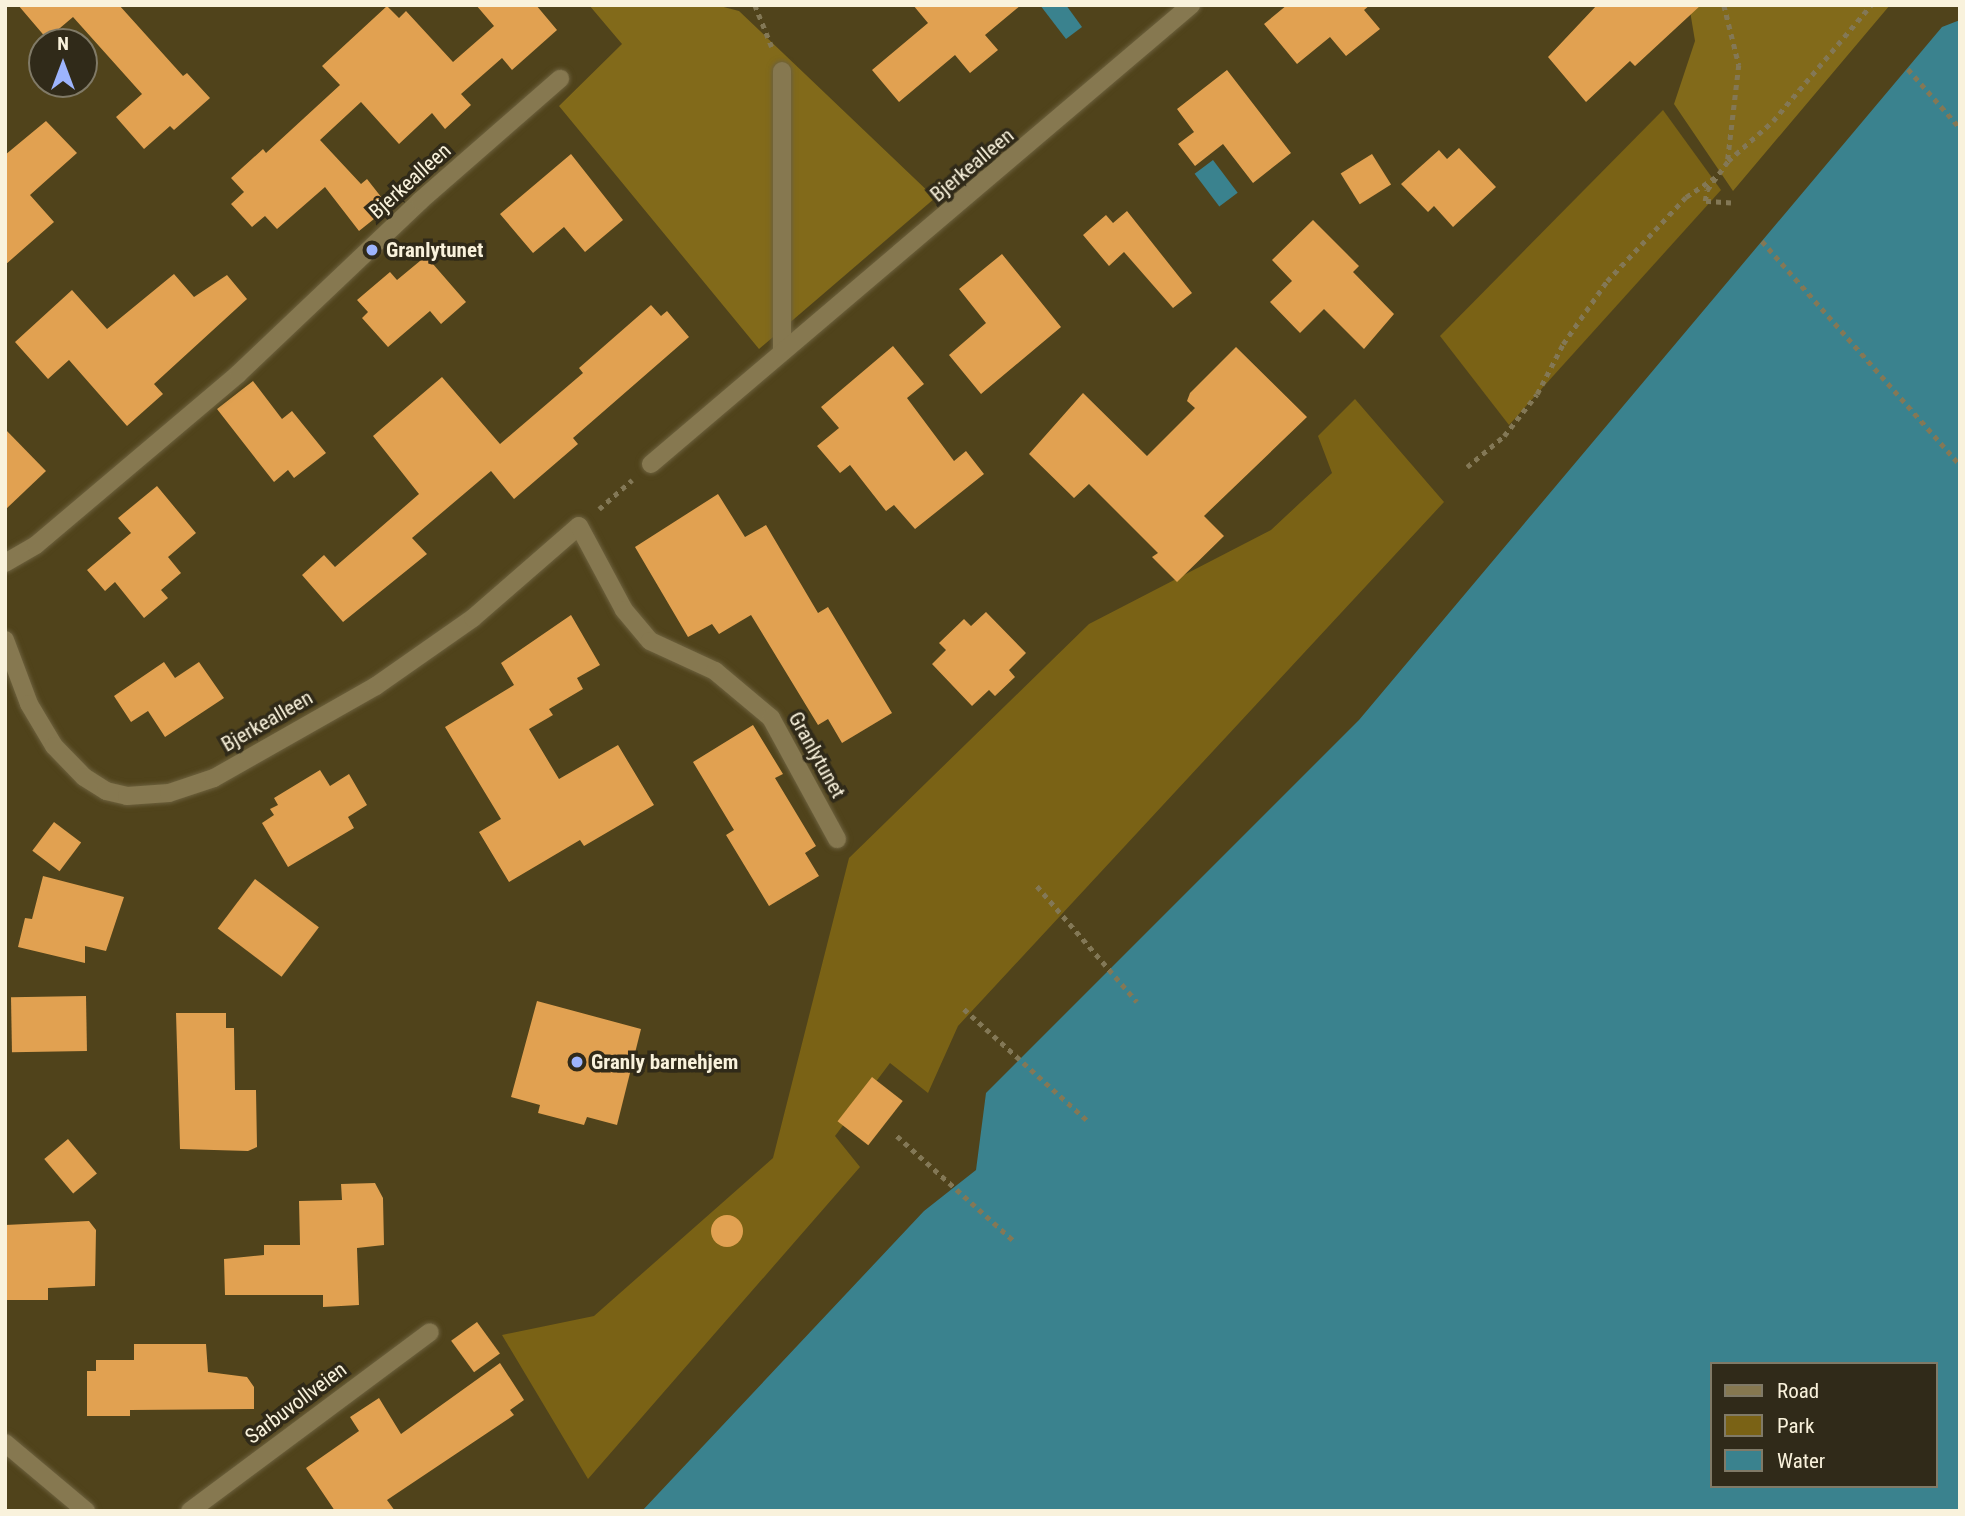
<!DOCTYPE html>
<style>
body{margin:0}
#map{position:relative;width:1965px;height:1516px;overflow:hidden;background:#50431b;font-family:"Roboto Condensed",sans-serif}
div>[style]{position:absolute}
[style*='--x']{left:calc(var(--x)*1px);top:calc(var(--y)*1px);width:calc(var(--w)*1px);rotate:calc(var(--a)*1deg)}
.green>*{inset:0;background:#7a6215}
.forest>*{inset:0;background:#826a1a}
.water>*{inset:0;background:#3a828e;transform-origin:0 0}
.building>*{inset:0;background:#e1a151;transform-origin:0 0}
.round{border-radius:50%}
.path>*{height:4.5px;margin-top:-2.25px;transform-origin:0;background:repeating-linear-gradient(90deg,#837856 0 5px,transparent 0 10px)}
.roads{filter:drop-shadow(0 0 2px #6d613e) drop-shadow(0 0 2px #6d613e)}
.service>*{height:18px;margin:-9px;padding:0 9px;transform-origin:9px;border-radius:9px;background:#867850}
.minor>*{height:18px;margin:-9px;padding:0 9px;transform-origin:9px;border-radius:9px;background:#867850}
.dots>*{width:19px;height:19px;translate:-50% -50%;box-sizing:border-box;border:4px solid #302a19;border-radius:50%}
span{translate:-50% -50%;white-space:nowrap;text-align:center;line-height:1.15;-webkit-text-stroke:7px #302a19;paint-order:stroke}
.street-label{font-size:21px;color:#f9f2dc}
.poi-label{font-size:21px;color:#f9f2dc;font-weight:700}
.left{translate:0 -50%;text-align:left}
.frame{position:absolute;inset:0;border:7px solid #f9f2dc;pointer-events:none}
.legend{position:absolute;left:1710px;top:1362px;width:228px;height:126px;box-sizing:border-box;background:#302a19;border:2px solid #807a67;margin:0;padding:9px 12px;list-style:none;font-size:21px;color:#f9f2dc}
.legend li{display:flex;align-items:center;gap:14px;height:35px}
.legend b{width:35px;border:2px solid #807a67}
.north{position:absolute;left:28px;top:28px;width:70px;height:70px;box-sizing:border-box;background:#302a19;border:2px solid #807a67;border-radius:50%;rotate:0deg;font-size:19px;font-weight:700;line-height:28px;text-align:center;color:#f9f2dc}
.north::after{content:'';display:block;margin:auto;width:24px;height:32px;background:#9db4fd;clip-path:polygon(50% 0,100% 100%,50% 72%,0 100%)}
</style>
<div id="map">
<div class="green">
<div style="clip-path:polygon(1663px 110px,1721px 190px,1509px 425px,1440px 336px)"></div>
<div style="clip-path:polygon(1355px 399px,1444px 502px,958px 1026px,928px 1093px,890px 1063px,835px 1136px,860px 1167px,588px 1479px,502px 1335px,594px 1316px,773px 1158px,849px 858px,1089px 624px,1271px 530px,1332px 473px,1318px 436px)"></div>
</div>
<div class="forest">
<div style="clip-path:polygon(589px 5px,716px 5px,739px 11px,935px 198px,759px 349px,559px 106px,622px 44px)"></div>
<div style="clip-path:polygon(1689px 5px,1890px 5px,1733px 191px,1674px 104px,1695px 41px)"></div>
</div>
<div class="water">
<div style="clip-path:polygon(1040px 5px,1066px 5px,1082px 27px,1066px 39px)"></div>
<div style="clip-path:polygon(evenodd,1960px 20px,1960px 1511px,642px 1511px,924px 1211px,976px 1170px,986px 1093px,1359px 720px,1942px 27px,1960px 20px,1711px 1364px,1935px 1364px,1935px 1486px,1711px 1486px,1711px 1364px)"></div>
<div style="left:1213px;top:160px;width:41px;height:23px;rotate:53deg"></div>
</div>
<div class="building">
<div style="clip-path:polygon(18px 5px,119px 5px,183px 76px,187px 73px,210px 98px,174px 130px,170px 126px,144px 149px,116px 117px,142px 94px,73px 17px,47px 39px)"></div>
<div style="clip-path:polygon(476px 5px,536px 5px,557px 30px,512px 70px,502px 58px,461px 94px,471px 105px,445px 129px,432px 113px,399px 144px,361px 102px,320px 140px,361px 184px,367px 179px,389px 207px,359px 231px,325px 187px,277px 229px,265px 216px,252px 227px,231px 204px,244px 192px,231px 178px,263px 149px,266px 153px,340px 85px,322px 66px,387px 6px,399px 18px,406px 11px,453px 62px,494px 26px)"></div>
<div style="clip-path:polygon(913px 5px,1021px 5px,985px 35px,998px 50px,970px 73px,955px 55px,899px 102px,872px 70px,928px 23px)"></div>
<div style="clip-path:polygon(1287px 5px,1370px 5px,1364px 10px,1380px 29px,1346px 56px,1330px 37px,1297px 64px,1264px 24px)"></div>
<div style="clip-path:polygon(1597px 5px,1701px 5px,1635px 66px,1630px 61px,1586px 102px,1548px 57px)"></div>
<div style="clip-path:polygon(1227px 70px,1291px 153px,1253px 183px,1223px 144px,1195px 166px,1178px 144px,1194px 132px,1177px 109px)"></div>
<div style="clip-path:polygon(46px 121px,77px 153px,30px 195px,54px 222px,5px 265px,5px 155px)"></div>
<div style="clip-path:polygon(1459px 148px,1496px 187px,1453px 227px,1434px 206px,1428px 212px,1401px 184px,1439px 150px,1447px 159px)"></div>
<div style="clip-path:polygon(571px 154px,623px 220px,585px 252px,564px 227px,533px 253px,500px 214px)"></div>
<div style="left:1372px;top:154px;width:36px;height:37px;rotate:58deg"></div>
<div style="clip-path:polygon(1127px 211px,1192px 293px,1173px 308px,1124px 252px,1109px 266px,1083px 235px,1106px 215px,1113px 223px)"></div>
<div style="clip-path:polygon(1313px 220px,1359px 266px,1353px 272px,1394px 314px,1364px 349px,1324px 309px,1300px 333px,1270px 302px,1292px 281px,1272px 260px)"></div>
<div style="clip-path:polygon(1002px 254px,1061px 327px,981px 394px,949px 355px,986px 323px,959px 289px)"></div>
<div style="clip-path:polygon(426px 256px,466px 302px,441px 324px,430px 311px,388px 347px,362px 318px,368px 312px,357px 300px,390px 272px,397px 280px)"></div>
<div style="clip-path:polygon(174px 274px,194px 297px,227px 275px,247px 299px,154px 384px,163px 394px,127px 426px,69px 360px,48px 379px,15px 342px,72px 290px,107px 329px)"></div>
<div style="clip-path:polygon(651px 305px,661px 316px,667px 311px,689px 337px,573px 438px,578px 444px,514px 499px,491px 471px,412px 538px,427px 554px,343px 622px,302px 575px,324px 555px,335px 567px,419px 494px,373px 436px,442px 377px,500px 444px,583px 373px,579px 368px)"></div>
<div style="clip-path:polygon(893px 346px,924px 384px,907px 398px,954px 461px,966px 451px,984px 474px,915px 529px,894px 505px,886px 511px,850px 465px,840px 473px,817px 446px,839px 428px,821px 407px)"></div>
<div style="clip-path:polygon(1236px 347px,1307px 417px,1204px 516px,1224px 536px,1177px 582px,1152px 557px,1158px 553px,1089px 484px,1074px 498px,1029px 454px,1083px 393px,1147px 456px,1195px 408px,1187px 401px,1190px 393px)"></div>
<div style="clip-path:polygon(253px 381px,282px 419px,292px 411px,326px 453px,294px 478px,288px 470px,274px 482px,217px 409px)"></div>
<div style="clip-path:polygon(5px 429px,46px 471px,5px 510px)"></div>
<div style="clip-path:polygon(157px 486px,196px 533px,168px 557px,181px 573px,161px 590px,168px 598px,144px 618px,115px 582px,105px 591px,87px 570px,131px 533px,118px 518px)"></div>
<div style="clip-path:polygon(718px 494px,745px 537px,766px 525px,818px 613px,828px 607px,892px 713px,842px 743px,828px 719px,818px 725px,751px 615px,719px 634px,712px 624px,688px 637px,635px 547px)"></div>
<div style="clip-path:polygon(986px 612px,1026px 653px,1009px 670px,1015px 677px,995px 696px,989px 690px,972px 706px,932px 664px,946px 650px,939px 643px,964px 619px,971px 626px)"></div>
<div style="clip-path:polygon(571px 615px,600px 665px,577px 678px,583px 689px,549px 709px,553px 715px,529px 729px,559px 779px,618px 745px,654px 805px,584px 846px,580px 840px,509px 882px,479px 832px,501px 819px,445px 727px,514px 685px,501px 663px)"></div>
<div style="clip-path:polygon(164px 662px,175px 678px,199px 662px,224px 698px,165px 737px,148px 711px,131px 722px,114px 696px)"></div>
<div style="clip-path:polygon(753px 725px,783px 774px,775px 778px,816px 846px,805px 853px,819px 876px,769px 906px,726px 835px,734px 830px,693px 762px)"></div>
<div style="clip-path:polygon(320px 770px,330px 786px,349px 774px,367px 805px,348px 817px,354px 828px,288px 867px,262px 823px,274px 815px,270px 809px,278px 805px,274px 798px)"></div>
<div style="left:54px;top:822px;width:34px;height:36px;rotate:37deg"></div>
<div style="clip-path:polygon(43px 876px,124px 897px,106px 951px,85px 946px,85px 963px,18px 947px,25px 918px,32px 919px)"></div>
<div style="left:255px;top:879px;width:80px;height:62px;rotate:37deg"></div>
<div style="left:86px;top:996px;width:55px;height:75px;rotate:89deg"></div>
<div style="clip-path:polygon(537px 1001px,641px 1029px,617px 1125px,587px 1117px,584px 1125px,538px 1113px,540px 1105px,511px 1097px)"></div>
<div style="clip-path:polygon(176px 1013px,226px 1013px,226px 1028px,234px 1028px,235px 1090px,256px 1090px,257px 1147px,248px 1151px,180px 1149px)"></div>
<div style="left:872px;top:1077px;width:39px;height:56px;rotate:38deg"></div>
<div style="left:68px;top:1139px;width:45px;height:31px;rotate:50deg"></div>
<div style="clip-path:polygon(375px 1183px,383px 1198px,384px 1245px,357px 1248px,359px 1305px,323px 1307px,323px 1295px,225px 1295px,224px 1259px,264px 1255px,264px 1245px,300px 1245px,299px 1201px,342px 1200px,341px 1184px)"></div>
<div class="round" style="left:711px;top:1215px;width:32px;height:32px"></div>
<div style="clip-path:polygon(89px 1221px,96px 1230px,95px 1286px,48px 1288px,48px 1300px,5px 1300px,5px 1225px)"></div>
<div style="left:477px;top:1322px;width:39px;height:32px;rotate:54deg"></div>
<div style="clip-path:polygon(134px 1344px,206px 1344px,208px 1372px,247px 1377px,254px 1387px,254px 1409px,130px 1410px,130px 1416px,87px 1416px,87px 1371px,96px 1371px,96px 1360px,134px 1360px)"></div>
<div style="clip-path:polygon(500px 1363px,524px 1400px,510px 1410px,514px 1415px,387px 1500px,395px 1511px,335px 1511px,306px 1468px,359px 1431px,350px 1417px,379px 1398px,401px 1434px)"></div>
</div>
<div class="path">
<div style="--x:755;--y:5;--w:45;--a:68"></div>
<div style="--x:1724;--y:5;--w:62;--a:76"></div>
<div style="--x:1739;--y:65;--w:95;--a:96.7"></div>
<div style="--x:1908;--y:69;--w:79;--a:48.6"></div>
<div style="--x:1731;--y:203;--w:26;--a:-176"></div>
<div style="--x:1705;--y:201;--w:11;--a:-80"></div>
<div style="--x:1707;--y:190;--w:36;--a:-54"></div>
<div style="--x:1728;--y:161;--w:60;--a:-41.6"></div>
<div style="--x:1773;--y:121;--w:152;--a:-49.8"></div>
<div style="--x:1762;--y:241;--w:299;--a:48.5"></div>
<div style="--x:1467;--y:467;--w:48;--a:-40"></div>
<div style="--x:1504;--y:436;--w:53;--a:-51.8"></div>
<div style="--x:1537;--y:394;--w:56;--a:-62.5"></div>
<div style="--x:1563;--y:344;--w:77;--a:-55.1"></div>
<div style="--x:1607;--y:281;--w:115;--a:-46.8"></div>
<div style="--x:1686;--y:197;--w:36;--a:-34"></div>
<div style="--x:599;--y:509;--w:44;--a:-41.3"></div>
<div style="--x:1037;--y:886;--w:153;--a:49.2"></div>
<div style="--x:964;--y:1009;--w:169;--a:42.1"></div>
<div style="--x:897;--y:1136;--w:159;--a:41.9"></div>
</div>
<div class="roads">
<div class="service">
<div style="--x:782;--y:352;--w:281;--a:-90"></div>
</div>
<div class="minor">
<div style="--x:651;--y:464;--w:709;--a:-40.36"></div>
<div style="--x:5;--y:563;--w:36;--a:-30"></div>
<div style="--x:36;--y:545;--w:265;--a:-40.2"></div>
<div style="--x:238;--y:374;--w:251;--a:-43.5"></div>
<div style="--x:420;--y:201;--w:186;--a:-41.1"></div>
<div style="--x:5;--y:640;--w:68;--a:69.4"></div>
<div style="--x:29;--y:704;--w:49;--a:59.2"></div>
<div style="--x:54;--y:746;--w:43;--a:45.9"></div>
<div style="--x:84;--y:777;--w:26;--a:32"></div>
<div style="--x:106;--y:791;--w:22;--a:13"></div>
<div style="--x:127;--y:796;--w:42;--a:-4.1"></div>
<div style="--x:169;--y:793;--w:47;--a:-18.4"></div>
<div style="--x:214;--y:778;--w:186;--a:-29.6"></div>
<div style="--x:376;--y:686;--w:118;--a:-35"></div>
<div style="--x:473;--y:618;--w:140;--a:-41"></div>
<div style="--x:579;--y:526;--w:95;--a:61.8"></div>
<div style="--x:624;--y:610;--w:40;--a:50"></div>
<div style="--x:650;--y:641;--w:72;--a:24.8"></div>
<div style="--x:715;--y:671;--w:73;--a:40"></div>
<div style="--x:771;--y:718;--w:138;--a:61.4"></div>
<div style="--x:5;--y:1443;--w:106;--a:40"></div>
<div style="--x:190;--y:1511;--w:299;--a:-36.7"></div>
</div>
</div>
<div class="dots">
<div style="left:372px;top:250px;background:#9db4fd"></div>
<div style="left:577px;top:1062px;background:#9db4fd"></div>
</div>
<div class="street-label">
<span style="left:972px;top:165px;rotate:-40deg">Bjerkealleen</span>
<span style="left:410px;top:181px;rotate:-42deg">Bjerkealleen</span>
<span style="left:267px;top:721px;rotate:-30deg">Bjerkealleen</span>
<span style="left:817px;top:755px;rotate:61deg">Granlytunet</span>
<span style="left:296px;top:1403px;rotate:-37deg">Sarbuvollveien</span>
</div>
<div class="poi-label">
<span class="left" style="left:386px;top:250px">Granlytunet</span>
<span class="left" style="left:591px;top:1062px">Granly barnehjem</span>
</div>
<div class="frame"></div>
<ul class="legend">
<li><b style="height:9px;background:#867850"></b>Road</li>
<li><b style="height:19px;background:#7a6215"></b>Park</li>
<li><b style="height:19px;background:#3a828e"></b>Water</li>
</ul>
<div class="north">N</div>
</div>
